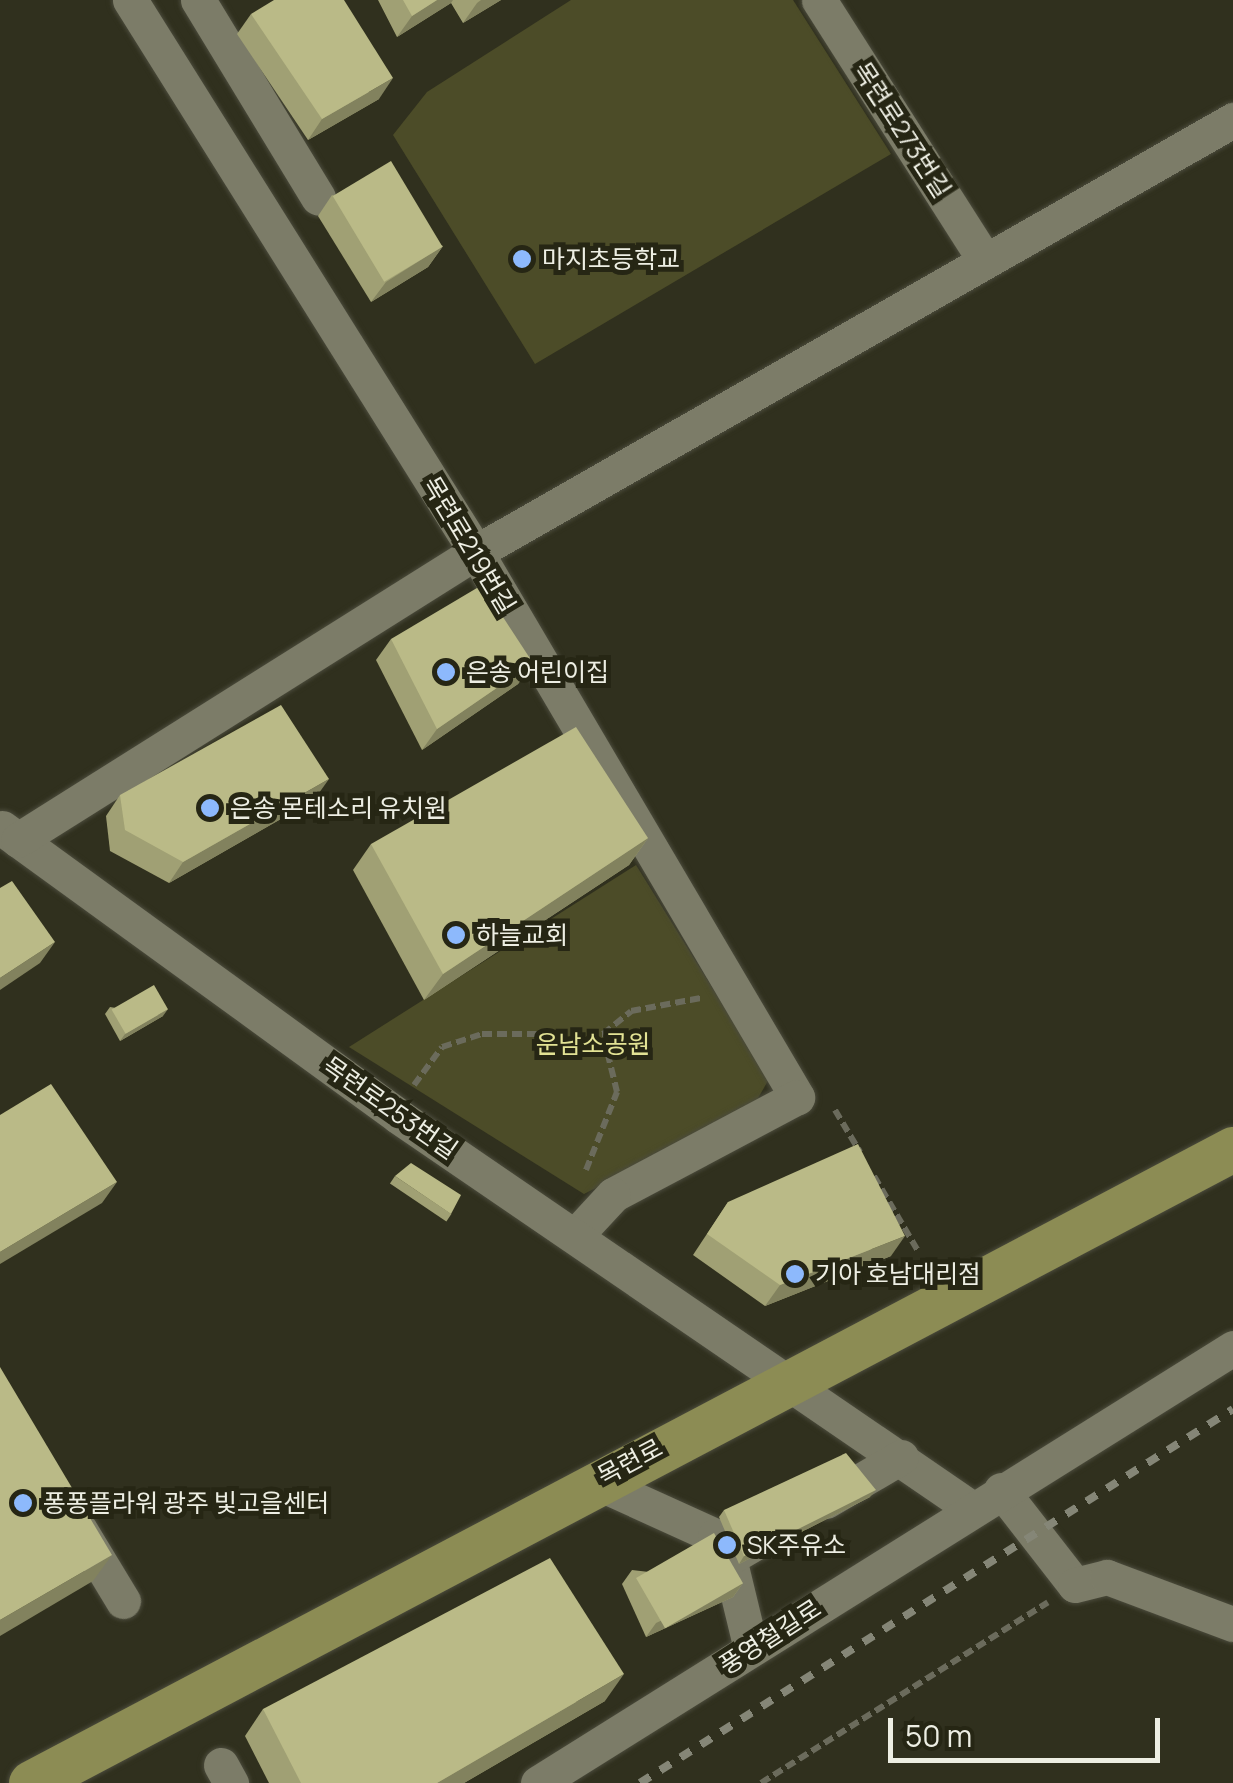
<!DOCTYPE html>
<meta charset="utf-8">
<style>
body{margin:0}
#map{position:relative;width:1233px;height:1783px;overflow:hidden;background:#30301e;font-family:Manrope,"Noto Sans KR",sans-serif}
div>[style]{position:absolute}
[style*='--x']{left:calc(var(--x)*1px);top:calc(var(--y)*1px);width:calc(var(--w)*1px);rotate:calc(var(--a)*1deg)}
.green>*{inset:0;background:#4c4c28}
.path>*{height:6px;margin-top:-3px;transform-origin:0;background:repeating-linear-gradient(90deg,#6b6b5c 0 10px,transparent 0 15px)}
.roads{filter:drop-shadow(0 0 2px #4b4b3c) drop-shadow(0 0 2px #4b4b3c)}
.minor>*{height:35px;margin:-17.5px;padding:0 17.5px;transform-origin:17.5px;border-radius:17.5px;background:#7c7c68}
.major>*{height:45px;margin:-22.5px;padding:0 22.5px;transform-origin:22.5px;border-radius:22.5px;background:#8c8c54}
.rail>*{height:8px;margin-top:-4px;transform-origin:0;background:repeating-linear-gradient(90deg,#858677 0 12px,transparent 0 24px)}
.wall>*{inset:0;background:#a0a074;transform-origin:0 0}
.shaded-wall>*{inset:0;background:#82825e}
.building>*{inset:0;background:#baba87;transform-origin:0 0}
.dots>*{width:28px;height:28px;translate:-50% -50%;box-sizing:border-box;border:5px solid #262614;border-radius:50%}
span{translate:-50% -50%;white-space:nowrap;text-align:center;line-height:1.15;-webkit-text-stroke:10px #262614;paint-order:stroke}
.street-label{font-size:25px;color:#edeee3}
.poi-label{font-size:25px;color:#edeee3}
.left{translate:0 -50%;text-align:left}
.park-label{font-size:25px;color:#e2e294}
.scale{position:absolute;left:888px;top:1718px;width:272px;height:45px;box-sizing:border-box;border:5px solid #edeee3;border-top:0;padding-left:12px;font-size:30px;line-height:35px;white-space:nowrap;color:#edeee3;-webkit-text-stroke:8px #262614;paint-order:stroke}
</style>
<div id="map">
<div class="green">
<div style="clip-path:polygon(571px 0,793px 0,891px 154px,535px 364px,393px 135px,427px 92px)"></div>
<div style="clip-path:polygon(636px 865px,769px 1079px,753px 1107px,584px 1194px,349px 1047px)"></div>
</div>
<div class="path">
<div style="--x:414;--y:1085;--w:47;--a:-53.6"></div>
<div style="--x:442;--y:1047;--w:42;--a:-18"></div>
<div style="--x:482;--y:1034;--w:121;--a:0"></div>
<div style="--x:603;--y:1034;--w:36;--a:-39"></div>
<div style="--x:631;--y:1011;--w:71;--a:-10.5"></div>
<div style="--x:835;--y:1110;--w:49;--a:59.2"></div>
<div style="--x:586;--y:1170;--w:84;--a:-68.3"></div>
<div style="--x:617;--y:1092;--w:60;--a:-103.6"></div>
<div style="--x:874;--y:1176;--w:87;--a:59.6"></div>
<div style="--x:761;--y:1783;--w:339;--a:-32.2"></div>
</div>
<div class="roads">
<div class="minor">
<div style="--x:130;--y:0;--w:651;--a:57.92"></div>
<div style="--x:476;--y:552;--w:633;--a:59.5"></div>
<div style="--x:797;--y:1097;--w:208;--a:152"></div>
<div style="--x:613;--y:1195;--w:54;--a:132.8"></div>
<div style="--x:198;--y:0;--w:231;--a:58.7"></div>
<div style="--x:819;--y:0;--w:309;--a:57.5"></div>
<div style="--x:2;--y:828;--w:490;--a:36"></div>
<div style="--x:398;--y:1116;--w:694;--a:34.38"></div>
<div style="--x:18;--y:840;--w:541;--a:-32.16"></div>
<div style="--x:476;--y:552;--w:872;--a:-29.71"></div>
<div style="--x:594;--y:1481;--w:133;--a:24.4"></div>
<div style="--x:715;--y:1536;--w:26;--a:58"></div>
<div style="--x:1001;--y:1490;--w:120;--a:52.1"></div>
<div style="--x:1075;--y:1585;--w:33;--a:-14"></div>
<div style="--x:1107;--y:1577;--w:134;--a:20.5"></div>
<div style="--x:826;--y:1501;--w:87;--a:-30.4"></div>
<div style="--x:80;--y:1530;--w:83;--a:58.8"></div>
<div style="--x:751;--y:1649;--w:94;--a:-103.6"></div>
<div style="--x:729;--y:1558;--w:56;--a:-30.3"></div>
<div style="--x:221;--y:1765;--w:21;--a:61"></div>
<div style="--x:538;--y:1783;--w:820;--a:-32.04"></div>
</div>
<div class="major">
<div style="--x:31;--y:1783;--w:1359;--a:-27.81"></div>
</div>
</div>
<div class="rail">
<div style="--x:640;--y:1783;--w:701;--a:-32.24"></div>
</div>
<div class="wall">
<div style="clip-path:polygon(378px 0,501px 0,463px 23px,451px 3px,397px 37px)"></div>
<div style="clip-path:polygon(251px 14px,379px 99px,308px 140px,237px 34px)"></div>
<div style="clip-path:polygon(332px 195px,443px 246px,428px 267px,371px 302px,318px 216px)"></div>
<div style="clip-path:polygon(391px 639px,533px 663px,518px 684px,422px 750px,376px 660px)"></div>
<div style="clip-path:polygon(120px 795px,314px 800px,169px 883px,110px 851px,106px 816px)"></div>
<div style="clip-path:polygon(648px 838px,629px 865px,424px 1000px,353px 870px,371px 844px)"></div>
<div style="clip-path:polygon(110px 1007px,163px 1016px,120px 1041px,105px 1014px)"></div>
<div style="left:395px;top:1176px;width:68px;height:9px;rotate:34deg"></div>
<div style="clip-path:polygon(728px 1202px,891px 1256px,765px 1306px,693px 1255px)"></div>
<div style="clip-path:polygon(870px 1497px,739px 1564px,719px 1517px,724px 1510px)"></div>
<div style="clip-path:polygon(632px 1570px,743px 1583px,733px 1597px,646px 1637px,622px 1584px)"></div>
<div style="clip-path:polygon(605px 1701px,464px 1783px,269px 1783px,245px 1736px,263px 1709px)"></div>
</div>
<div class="shaded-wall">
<div style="clip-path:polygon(437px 0,453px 0,451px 3px,397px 37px,412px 16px)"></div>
<div style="clip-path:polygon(481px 0,501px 0,463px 23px,477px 3px)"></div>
<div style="clip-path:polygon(393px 78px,379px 99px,308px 140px,322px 119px)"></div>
<div style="clip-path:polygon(443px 246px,428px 267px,371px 302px,386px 282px)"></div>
<div style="clip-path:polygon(533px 663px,518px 684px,422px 750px,437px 729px)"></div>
<div style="clip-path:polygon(329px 779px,314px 800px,169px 883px,183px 862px)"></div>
<div style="clip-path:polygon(648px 838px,629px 865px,424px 1000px,443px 974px)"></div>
<div style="clip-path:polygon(55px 942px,40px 963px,0 990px,0 978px)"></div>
<div style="clip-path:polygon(168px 1009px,163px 1016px,120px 1041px,125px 1034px)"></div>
<div style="clip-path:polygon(117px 1182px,102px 1203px,0 1264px,0 1252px)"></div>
<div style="clip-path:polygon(905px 1236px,891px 1256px,765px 1306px,780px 1285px)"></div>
<div style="clip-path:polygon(876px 1490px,870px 1497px,739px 1564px,744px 1556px)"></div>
<div style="clip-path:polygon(112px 1555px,93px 1581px,0 1636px,0 1620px)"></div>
<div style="clip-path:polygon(743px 1583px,733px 1597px,646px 1637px,656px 1623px)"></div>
<div style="clip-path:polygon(624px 1674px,605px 1701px,464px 1783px,437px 1783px)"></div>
</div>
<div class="building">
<div style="clip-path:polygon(274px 0,344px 0,393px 78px,322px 119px,251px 14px)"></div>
<div style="clip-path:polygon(403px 0,437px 0,412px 16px)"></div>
<div style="left:391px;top:161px;width:100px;height:68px;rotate:59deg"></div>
<div style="clip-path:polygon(482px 585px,533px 663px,437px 729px,391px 639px)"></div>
<div style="clip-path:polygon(281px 705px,329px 779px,183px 862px,125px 830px,120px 795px)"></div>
<div style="clip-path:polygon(576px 727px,648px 838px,443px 974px,371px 844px)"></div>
<div style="clip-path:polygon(12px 881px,55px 942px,0 978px,0 888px)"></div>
<div style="left:154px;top:985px;width:28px;height:49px;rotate:60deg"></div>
<div style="clip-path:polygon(51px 1084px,117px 1182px,0 1252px,0 1115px)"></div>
<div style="clip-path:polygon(858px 1144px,905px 1236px,780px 1285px,707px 1234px,728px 1202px)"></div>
<div style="clip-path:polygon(411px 1163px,461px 1195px,451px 1214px,395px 1176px)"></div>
<div style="clip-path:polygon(0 1367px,112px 1555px,0 1620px)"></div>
<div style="clip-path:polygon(846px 1453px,876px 1490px,744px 1556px,724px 1510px)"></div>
<div style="left:714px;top:1533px;width:58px;height:90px;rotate:60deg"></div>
<div style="clip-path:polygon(550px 1558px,624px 1674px,437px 1783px,301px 1783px,263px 1709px)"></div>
</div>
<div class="dots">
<div style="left:522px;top:259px;background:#8db9fc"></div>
<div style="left:446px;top:672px;background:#8db9fc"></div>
<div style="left:210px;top:808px;background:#8db9fc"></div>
<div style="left:456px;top:935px;background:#8db9fc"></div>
<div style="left:795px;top:1274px;background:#8db9fc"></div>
<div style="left:23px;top:1503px;background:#8db9fc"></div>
<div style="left:727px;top:1545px;background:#8db9fc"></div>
</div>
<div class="street-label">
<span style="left:902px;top:130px;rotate:57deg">목련로273번길</span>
<span style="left:469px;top:545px;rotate:59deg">목련로219번길</span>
<span style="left:390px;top:1108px;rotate:35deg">목련로253번길</span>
<span style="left:630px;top:1462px;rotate:-28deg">목련로</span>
<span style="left:770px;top:1637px;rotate:-33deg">풍영철길로</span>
</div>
<div class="poi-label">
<span class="left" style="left:542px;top:259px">마지초등학교</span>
<span class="left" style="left:466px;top:672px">은송 어린이집</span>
<span class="left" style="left:230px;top:808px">은송 몬테소리 유치원</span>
<span class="left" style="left:476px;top:935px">하늘교회</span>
<span class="left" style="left:815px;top:1274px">기아 호남대리점</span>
<span class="left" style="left:43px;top:1503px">퐁퐁플라워 광주 빛고을센터</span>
<span class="left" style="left:747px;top:1545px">SK주유소</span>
</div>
<div class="park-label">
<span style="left:593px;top:1044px">운남소공원</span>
</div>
<div class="scale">50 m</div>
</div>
